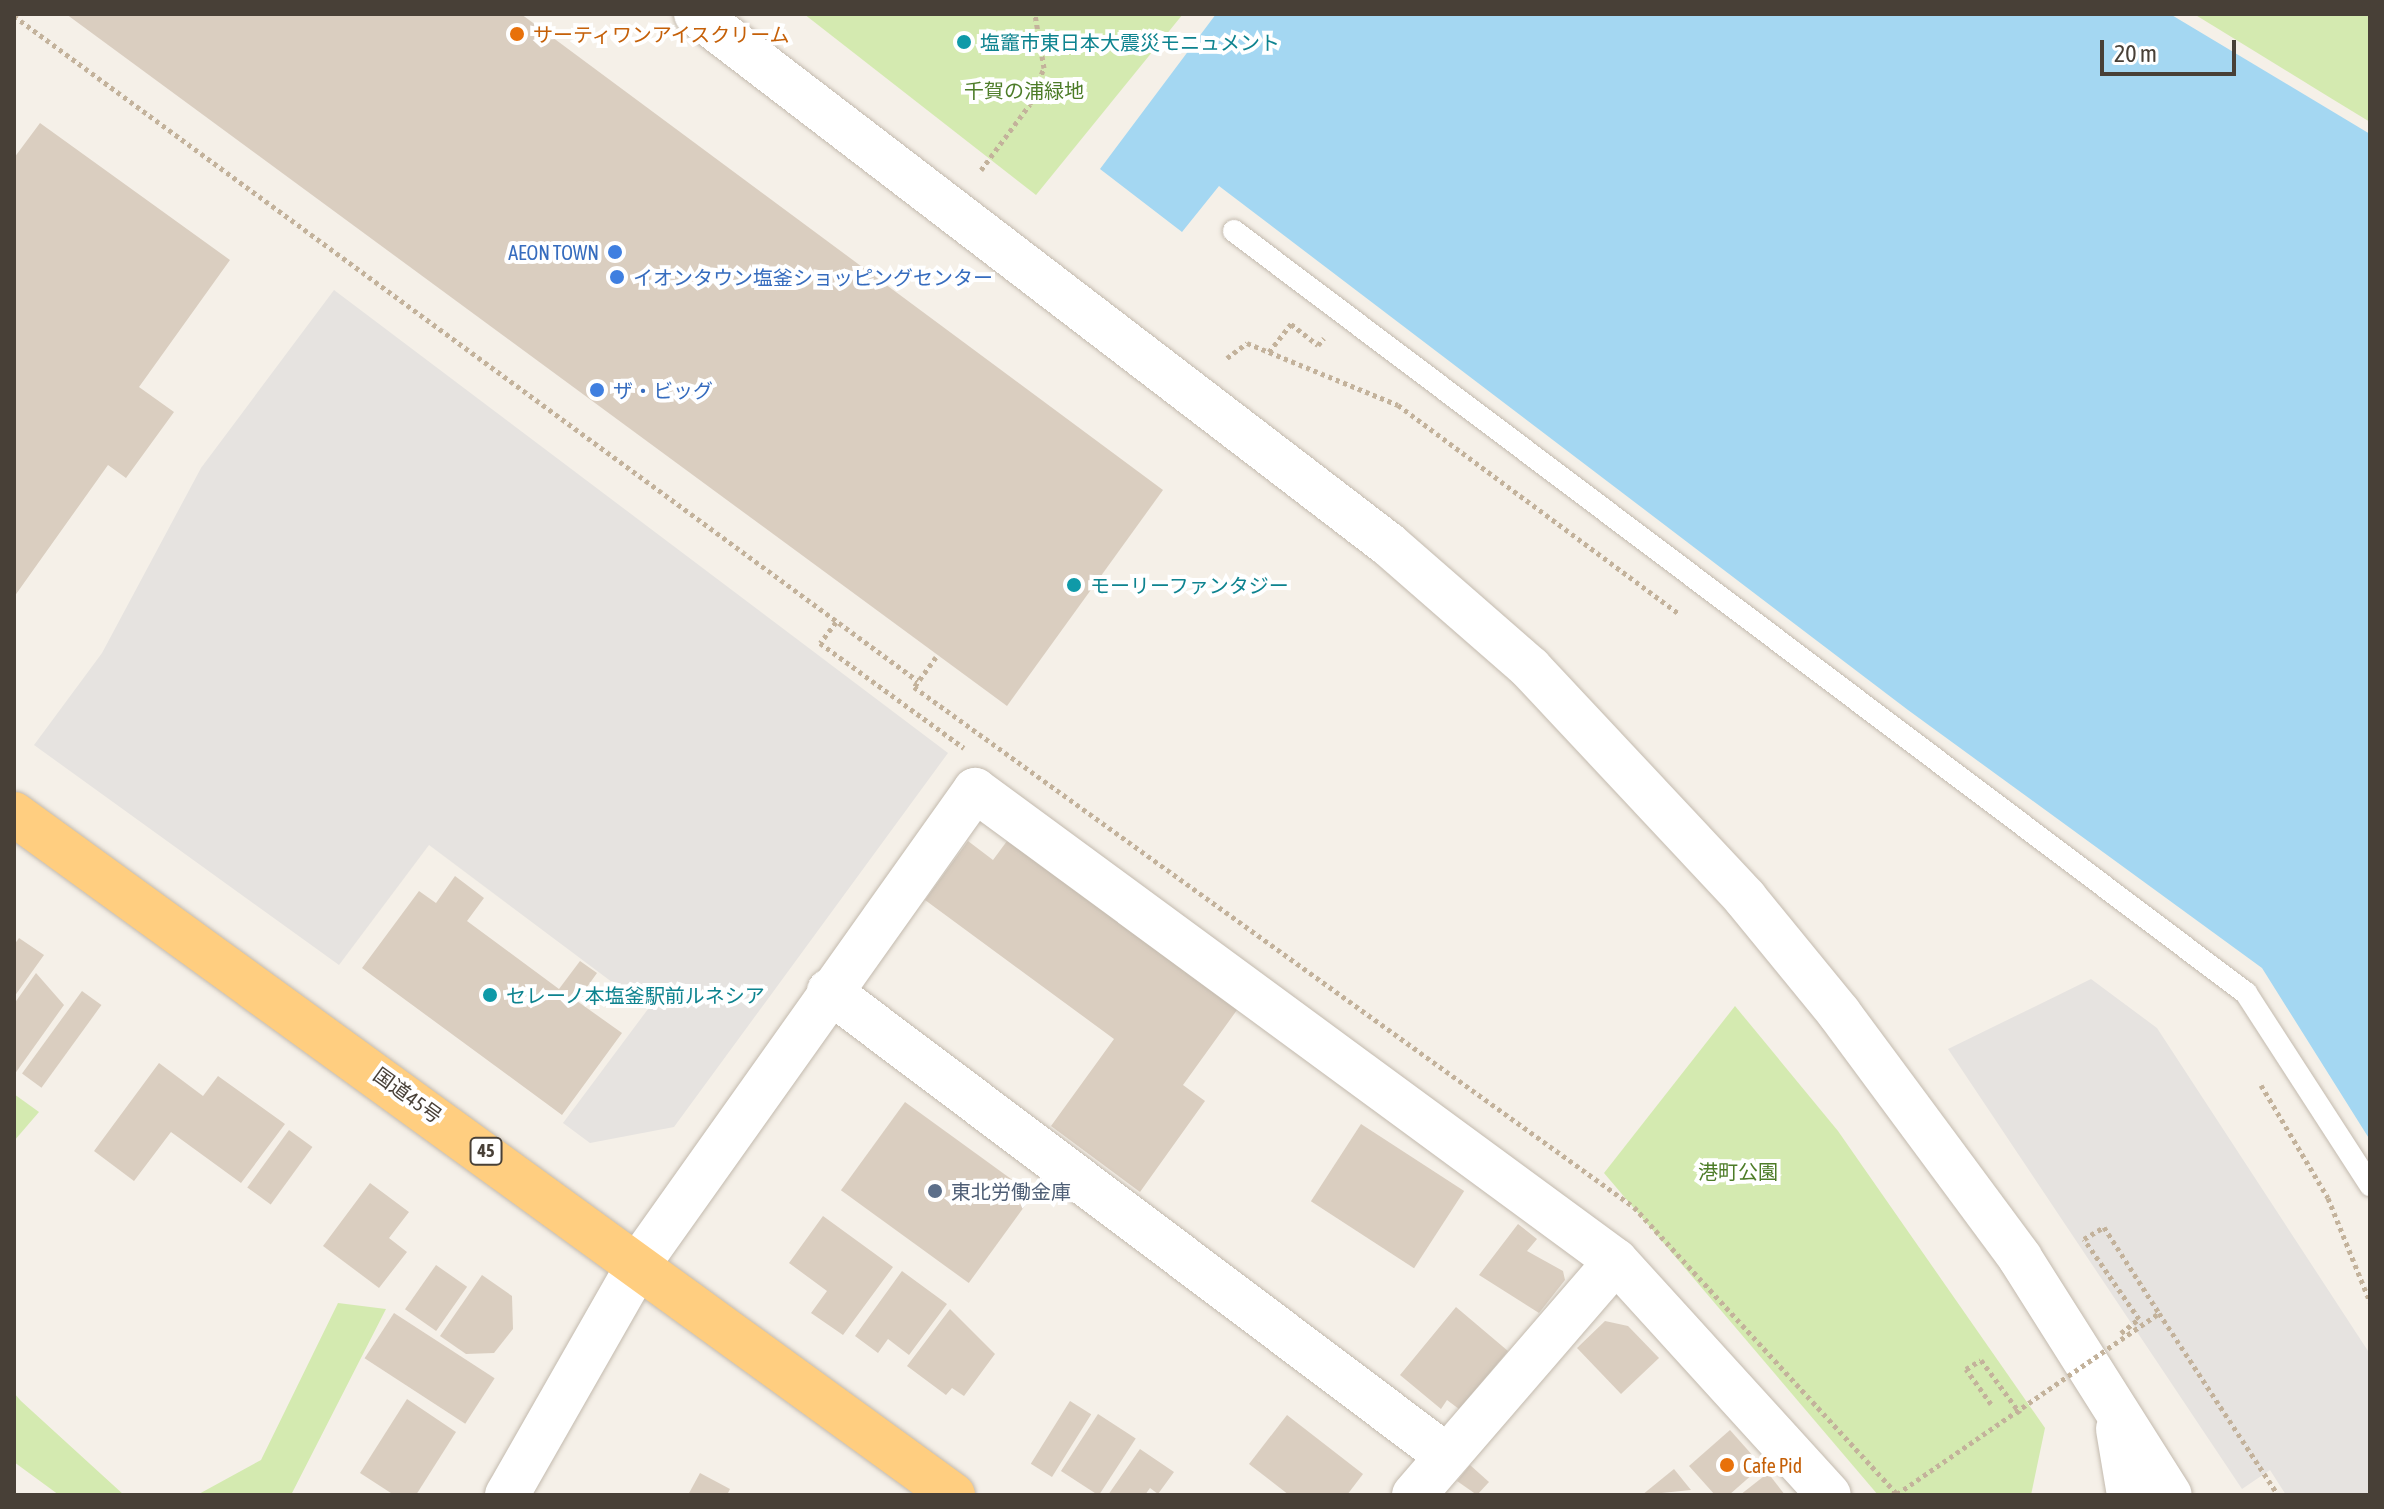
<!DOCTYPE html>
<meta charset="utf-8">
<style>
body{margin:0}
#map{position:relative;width:2384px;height:1509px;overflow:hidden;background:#f5f0e8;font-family:"Asap Condensed","Noto Sans JP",sans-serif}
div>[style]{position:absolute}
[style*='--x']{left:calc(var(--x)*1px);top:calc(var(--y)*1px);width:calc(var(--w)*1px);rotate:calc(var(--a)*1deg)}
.green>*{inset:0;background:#d4eab0}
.parking>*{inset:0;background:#e6e3e0}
.water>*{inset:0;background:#a4d7f2}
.building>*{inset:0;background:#dacec0;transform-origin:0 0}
.path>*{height:5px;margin-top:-2.5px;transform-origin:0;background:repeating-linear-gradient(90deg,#c3b29b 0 4px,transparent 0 8px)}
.roads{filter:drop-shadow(0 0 2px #c3baae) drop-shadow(0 0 2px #c3baae)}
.service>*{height:22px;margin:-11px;padding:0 11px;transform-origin:11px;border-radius:11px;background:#fff}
.minor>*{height:44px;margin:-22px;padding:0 22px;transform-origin:22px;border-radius:22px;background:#fff}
.tertiary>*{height:44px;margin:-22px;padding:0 22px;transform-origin:22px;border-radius:22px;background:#fff}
.trunk>*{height:44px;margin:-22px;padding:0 22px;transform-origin:22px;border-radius:22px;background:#ffce80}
.path-bridge>*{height:5px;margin-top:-2.5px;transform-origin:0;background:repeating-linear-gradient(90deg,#c3b29b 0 4px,transparent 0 8px)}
.dots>*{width:22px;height:22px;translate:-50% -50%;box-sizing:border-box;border:4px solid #fff;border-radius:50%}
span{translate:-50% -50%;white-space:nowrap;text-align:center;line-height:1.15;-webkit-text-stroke:8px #fff;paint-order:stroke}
.shield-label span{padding:2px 6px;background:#fff;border:2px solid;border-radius:6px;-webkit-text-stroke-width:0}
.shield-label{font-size:18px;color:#484037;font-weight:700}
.food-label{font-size:20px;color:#c56008}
.left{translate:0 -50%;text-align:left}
.culture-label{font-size:20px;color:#0d838f}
.park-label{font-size:20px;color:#4d7c28}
.shop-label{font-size:20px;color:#366cbe}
.right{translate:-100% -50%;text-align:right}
.street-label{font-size:20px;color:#484037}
.service-label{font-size:20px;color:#4e5e75}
.frame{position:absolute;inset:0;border:16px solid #484037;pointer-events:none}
.scale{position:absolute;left:2100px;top:40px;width:136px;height:36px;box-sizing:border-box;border:4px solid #484037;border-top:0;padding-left:10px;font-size:24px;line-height:28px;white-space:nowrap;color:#484037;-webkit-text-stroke:6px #fff;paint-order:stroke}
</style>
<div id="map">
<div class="green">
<div style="clip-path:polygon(804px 14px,1183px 14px,1036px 195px)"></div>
<div style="clip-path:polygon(2194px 14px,2370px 14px,2370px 122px,2329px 97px)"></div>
<div style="clip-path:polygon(1735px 1006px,1838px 1131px,2045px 1428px,2031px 1495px,1878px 1495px,1604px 1173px)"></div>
<div style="clip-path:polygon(14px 1094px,39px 1112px,14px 1141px)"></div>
<div style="clip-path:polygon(338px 1303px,386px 1309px,291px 1495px,197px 1495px,261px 1460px)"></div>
<div style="clip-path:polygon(14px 1393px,21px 1401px,124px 1495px,59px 1495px,14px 1462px)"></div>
</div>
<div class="parking">
<div style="clip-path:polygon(334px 290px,948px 753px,674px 1127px,590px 1143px,563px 1123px,648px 1009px,429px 845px,339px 965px,34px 745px,102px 653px,201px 468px)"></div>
<div style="clip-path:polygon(2091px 979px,2157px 1028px,2370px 1354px,2370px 1495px,2286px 1495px,2270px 1470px,2242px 1489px,1948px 1049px)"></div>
</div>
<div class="water">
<div style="clip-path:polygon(1216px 14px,2170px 14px,2370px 134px,2370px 1140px,2262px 968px,1908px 710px,1219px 186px,1182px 232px,1100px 169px)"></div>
</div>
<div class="building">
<div style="clip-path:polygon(66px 14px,521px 14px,1163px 490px,1007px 706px)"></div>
<div style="clip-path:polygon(40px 123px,230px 260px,139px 387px,174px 412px,126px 478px,108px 465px,14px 597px,14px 158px)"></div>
<div style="clip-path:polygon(968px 841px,993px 860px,1007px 841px,1237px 1010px,1183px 1085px,1205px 1101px,1140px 1192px,1051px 1126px,1114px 1039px,925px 900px)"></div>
<div style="clip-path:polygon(455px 876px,484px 898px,467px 921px,559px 989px,580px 961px,597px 973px,577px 1001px,622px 1033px,562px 1115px,362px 968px,419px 891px,436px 903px)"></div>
<div style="clip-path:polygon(19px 938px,44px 955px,14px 997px,14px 945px)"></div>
<div style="clip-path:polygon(36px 973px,64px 1005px,14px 1075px,14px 1004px)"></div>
<div style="left:82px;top:991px;width:24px;height:102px;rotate:36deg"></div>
<div style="clip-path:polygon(159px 1063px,203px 1096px,218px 1076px,285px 1124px,241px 1183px,171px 1132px,134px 1181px,94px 1151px)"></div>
<div style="left:905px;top:1102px;width:158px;height:109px;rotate:36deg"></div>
<div style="left:1361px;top:1124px;width:123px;height:92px;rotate:33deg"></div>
<div style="left:289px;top:1130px;width:29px;height:71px;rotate:36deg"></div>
<div style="clip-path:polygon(370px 1183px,409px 1212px,389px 1238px,407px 1252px,379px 1288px,323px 1246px)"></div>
<div style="clip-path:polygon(823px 1216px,893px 1267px,843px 1335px,811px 1313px,827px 1291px,789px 1263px)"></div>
<div style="clip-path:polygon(1518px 1224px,1537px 1239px,1527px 1251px,1563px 1271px,1565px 1280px,1539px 1313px,1479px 1275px)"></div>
<div style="left:436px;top:1265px;width:38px;height:54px;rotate:35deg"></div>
<div style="clip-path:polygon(902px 1271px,947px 1304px,909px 1355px,888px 1339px,878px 1353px,855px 1336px)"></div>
<div style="clip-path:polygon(482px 1275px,512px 1296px,513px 1329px,494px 1353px,466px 1354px,440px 1336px)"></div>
<div style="clip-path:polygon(1456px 1307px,1508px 1351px,1459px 1409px,1447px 1400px,1441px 1409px,1400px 1375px)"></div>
<div style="clip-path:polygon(950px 1309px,995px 1354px,964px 1396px,952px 1388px,946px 1395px,907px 1366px)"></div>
<div style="left:394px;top:1313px;width:120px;height:54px;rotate:33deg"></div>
<div style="clip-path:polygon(1605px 1321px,1628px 1326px,1659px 1358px,1621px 1394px,1577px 1348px)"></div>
<div style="clip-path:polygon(407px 1399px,456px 1432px,416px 1495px,394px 1495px,360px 1473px)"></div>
<div style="left:1070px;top:1401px;width:25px;height:74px;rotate:32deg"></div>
<div style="left:1098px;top:1414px;width:45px;height:68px;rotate:33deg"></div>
<div style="clip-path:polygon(1287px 1415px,1363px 1474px,1347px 1495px,1289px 1495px,1249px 1464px)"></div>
<div style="clip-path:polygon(1730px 1430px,1762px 1466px,1729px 1495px,1715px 1495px,1689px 1466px)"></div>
<div style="clip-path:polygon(1140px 1449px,1174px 1472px,1158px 1494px,1150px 1488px,1145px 1495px,1108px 1495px)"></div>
<div style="clip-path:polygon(1470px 1465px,1489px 1482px,1477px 1495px,1457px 1481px)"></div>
<div style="clip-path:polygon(1674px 1469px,1691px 1490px,1642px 1495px)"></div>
<div style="clip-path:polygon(700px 1473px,730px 1489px,727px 1495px,688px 1495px)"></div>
<div style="clip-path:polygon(1768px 1473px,1785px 1495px,1740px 1495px)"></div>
</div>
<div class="path">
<div style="--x:14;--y:16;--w:1122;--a:36.34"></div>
<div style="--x:981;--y:170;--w:82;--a:-53.4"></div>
<div style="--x:1030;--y:104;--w:39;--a:-69"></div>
<div style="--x:1044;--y:68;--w:55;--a:-99.5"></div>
<div style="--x:1269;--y:352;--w:36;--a:-52"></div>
<div style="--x:1291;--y:324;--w:34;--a:38"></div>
<div style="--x:1318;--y:345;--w:9;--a:-49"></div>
<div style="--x:1227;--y:358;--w:25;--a:-37"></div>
<div style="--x:1247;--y:343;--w:163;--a:22.3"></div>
<div style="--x:1398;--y:405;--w:350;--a:36.6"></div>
<div style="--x:836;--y:622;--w:26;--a:127"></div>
<div style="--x:820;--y:643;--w:178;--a:36.1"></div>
<div style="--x:2261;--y:1085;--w:131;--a:59.3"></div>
<div style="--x:2328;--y:1198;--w:112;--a:68"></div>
<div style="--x:2121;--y:1333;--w:23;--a:-38"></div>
<div style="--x:2139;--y:1319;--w:97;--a:-124.5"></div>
<div style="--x:2084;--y:1239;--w:23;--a:-31"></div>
<div style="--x:2104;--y:1227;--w:102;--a:57.4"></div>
<div style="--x:1991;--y:1404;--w:43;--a:-125.5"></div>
<div style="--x:1966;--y:1369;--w:17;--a:-31"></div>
<div style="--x:1981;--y:1360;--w:66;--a:53.7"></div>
</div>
<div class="roads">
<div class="service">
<div style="--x:1234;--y:231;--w:1267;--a:36.98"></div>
<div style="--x:2246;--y:993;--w:229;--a:57.1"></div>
</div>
<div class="minor">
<div style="--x:829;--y:991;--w:773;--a:36.96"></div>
<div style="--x:640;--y:1262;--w:579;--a:-54.63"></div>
<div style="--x:975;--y:790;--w:795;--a:36.31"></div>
<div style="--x:1616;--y:1261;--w:316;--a:47.7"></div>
<div style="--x:1414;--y:1495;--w:309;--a:-49.2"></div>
</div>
<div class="tertiary">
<div style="--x:696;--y:14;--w:872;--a:37.45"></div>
<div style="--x:1388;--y:544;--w:189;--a:41.1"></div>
<div style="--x:1530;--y:668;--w:315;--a:46.9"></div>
<div style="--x:1745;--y:898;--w:149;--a:50.7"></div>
<div style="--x:1839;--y:1013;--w:305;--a:53.5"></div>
<div style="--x:2020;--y:1258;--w:280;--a:57.7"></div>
<div style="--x:2118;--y:1429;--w:67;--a:80.5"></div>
<div style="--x:507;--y:1495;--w:268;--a:-60.3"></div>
</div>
<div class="trunk">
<div style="--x:14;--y:814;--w:1160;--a:35.95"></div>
</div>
</div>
<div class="path-bridge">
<div style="--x:936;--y:657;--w:37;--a:126"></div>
<div style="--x:914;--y:687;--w:888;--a:35.84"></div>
<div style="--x:1634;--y:1207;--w:389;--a:47.5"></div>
<div style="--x:1897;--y:1494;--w:318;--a:-34.6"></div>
<div style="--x:2159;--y:1313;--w:217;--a:56.8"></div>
</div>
<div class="dots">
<div style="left:517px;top:34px;background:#e8710a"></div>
<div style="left:964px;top:42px;background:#0f9aa8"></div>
<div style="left:615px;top:252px;background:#3f7fe0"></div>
<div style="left:617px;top:277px;background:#3f7fe0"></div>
<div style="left:597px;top:390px;background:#3f7fe0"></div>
<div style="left:1074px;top:585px;background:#0f9aa8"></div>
<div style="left:490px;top:995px;background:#0f9aa8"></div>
<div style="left:935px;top:1191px;background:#5c6f8a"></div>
<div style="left:1727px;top:1465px;background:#e8710a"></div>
</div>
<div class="shield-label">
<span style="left:486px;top:1151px">45</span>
</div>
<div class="food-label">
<span class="left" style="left:533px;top:34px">サーティワンアイスクリーム</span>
<span class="left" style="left:1743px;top:1465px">Cafe Pid</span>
</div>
<div class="culture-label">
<span class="left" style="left:980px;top:42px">塩竈市東日本大震災モニュメント</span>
<span class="left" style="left:1090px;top:585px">モーリーファンタジー</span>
<span class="left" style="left:506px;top:995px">セレーノ本塩釜駅前ルネシア</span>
</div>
<div class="park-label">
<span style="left:1024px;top:90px">千賀の浦緑地</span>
<span style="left:1738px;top:1171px">港町公園</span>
</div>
<div class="shop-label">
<span class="right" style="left:599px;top:252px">AEON TOWN</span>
<span class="left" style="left:633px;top:277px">イオンタウン塩釜ショッピングセンター</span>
<span class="left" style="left:613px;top:390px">ザ・ビッグ</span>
</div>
<div class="street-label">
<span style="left:408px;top:1095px;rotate:36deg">国道45号</span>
</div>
<div class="service-label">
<span class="left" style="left:951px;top:1191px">東北労働金庫</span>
</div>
<div class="frame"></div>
<div class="scale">20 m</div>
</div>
